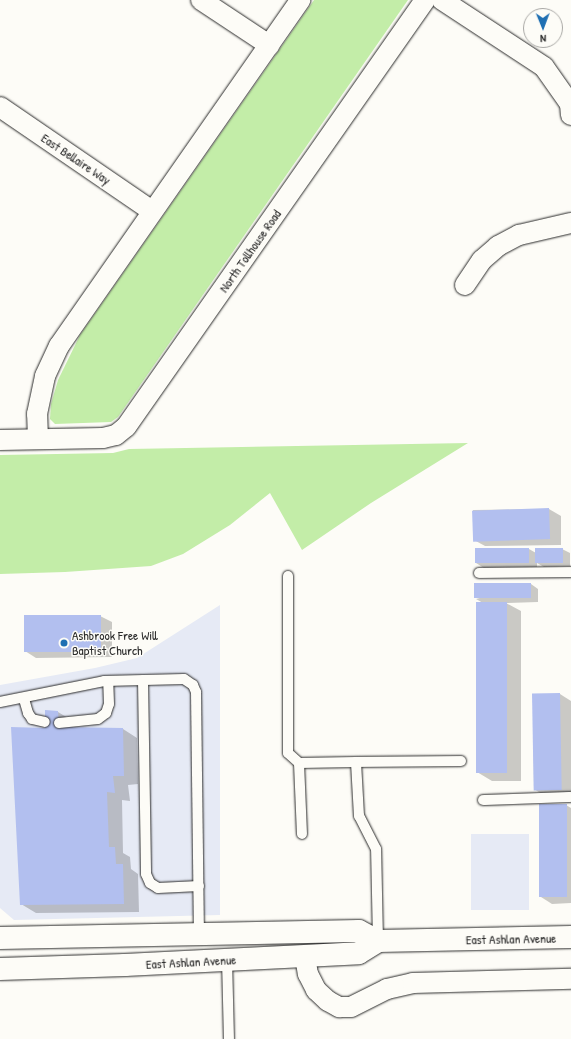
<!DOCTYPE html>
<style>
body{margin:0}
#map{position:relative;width:571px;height:1039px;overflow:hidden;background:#fdfcf7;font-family:"Patrick Hand",sans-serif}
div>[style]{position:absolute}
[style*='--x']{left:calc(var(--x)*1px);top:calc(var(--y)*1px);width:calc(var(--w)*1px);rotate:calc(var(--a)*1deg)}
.built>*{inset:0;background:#e6eaf5;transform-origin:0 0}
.green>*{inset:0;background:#c3eda8}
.shadow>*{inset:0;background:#0003}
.building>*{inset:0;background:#b2bfef;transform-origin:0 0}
.roads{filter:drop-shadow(0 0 1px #2b2b2b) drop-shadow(0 0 1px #2b2b2b)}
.service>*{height:10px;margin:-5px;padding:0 5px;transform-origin:5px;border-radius:5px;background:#fdfcf7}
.minor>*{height:20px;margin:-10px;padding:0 10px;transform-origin:10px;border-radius:10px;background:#fdfcf7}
.primary>*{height:22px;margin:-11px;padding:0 11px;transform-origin:11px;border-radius:11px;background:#fdfcf7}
.dots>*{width:11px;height:11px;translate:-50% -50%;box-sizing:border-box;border:2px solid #fdfcf7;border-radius:50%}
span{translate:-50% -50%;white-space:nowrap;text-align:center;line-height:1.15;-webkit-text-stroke:3px #fdfcf7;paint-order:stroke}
.street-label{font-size:13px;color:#2b2b2b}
.poi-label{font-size:13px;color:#2b2b2b}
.left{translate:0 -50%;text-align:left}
.north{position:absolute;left:523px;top:8px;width:40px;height:40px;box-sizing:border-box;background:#fdfcf7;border:1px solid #a9a8a5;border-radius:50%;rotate:179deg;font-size:11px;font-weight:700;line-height:16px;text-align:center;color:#2b2b2b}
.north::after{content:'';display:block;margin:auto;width:14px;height:18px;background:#1f6fb2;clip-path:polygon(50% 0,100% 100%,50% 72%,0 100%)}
</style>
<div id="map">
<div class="built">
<div style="clip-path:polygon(220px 605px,220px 915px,14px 920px,0 908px,0 685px,95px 668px,137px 658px)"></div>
<div style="left:471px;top:834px;width:58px;height:76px"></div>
</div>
<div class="green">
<div style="clip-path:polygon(314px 0,408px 0,118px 417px,111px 422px,55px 424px,50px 419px,51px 404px,58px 380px,80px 335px)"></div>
<div style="clip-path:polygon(468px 443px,371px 503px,302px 550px,270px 493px,230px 525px,183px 554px,151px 566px,65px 572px,0 574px,0 455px,113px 453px,129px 449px)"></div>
</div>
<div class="shadow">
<div style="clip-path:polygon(549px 509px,561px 516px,561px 545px,485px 546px,474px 540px,473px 510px)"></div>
<div style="clip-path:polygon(529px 549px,536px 553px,562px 549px,570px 553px,570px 566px,544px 567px,537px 563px,537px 567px,484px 568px,476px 563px)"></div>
<div style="clip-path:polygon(531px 584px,538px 589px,538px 602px,506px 603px,521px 611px,521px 781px,492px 781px,477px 772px,483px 603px,476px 599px)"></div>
<div style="clip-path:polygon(100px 616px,112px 622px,112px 657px,36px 658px,25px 651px)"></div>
<div style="clip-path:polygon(560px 694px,571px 701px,571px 796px,545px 796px,534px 789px,533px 695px)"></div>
<div style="clip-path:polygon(58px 712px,73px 721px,73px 728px,123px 729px,137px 738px,138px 784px,128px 785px,130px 801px,122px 800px,123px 853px,130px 857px,131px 869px,138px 874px,139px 912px,36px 913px,21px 904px,46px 729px)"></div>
<div style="clip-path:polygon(566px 805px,571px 808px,571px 903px,552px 904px,541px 897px)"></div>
</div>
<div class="building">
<div style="left:549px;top:508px;width:31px;height:77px;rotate:88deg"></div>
<div style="left:529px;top:548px;width:15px;height:54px;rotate:90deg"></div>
<div style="left:535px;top:548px;width:28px;height:15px"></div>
<div style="left:531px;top:583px;width:15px;height:57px;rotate:90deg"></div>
<div style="left:476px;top:602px;width:31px;height:171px"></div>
<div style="left:24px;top:615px;width:77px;height:37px"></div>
<div style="left:560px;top:693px;width:97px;height:28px;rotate:89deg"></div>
<div style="clip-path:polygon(45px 710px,58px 711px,59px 727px,123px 728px,124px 776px,113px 776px,115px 793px,107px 792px,109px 847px,115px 847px,116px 864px,123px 864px,124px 904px,20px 905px,11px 727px,45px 728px)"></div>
<div style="left:567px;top:804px;width:93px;height:28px;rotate:90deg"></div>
</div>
<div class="roads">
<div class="service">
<div style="--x:479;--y:573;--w:92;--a:-0.6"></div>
<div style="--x:288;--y:576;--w:177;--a:90"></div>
<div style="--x:288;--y:753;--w:15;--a:42"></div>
<div style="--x:299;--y:763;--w:57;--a:-1"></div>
<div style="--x:143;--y:680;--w:194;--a:89.1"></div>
<div style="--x:146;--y:874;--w:10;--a:66"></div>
<div style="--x:150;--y:883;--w:9;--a:32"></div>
<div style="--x:158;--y:888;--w:41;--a:-2.8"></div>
<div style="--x:24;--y:699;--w:15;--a:74"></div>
<div style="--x:28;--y:713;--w:7;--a:56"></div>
<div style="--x:32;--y:719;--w:13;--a:13"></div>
<div style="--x:0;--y:702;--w:106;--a:-11.4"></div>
<div style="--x:104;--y:681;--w:80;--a:-1.4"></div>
<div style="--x:184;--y:679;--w:11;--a:34"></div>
<div style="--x:193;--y:685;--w:8;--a:67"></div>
<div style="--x:196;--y:692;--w:243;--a:89.3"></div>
<div style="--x:59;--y:723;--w:39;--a:-6"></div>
<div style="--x:98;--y:719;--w:10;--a:-37"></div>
<div style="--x:106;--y:713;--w:9;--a:-72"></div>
<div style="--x:109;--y:704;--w:23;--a:-92"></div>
<div style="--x:299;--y:763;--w:71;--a:87.6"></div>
<div style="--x:483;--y:800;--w:88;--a:-2"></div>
<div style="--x:378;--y:941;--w:92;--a:-91.2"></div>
<div style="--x:376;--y:849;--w:37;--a:-117"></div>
<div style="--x:359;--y:816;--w:54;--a:-93.2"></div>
<div style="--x:356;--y:762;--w:105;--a:-0.5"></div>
<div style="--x:227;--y:959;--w:80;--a:88.6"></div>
</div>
<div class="minor">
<div style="--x:201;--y:0;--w:82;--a:33.5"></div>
<div style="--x:442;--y:0;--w:122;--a:33.3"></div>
<div style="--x:544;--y:67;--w:45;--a:54.9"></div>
<div style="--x:570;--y:104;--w:11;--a:85"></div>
<div style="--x:0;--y:107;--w:184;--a:34.4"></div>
<div style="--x:465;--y:285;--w:30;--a:-56"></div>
<div style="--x:482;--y:260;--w:21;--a:-41"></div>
<div style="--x:498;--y:246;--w:24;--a:-28"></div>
<div style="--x:519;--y:235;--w:53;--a:-13"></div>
<div style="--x:38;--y:439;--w:25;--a:-92"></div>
<div style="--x:37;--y:414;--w:39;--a:-78"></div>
<div style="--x:45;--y:376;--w:33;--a:-65"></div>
<div style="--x:59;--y:346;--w:422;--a:-55.1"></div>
<div style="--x:0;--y:440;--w:103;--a:-1.1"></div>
<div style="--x:103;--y:438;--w:13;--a:-13"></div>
<div style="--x:116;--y:435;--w:13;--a:-39"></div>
<div style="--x:126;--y:427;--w:521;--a:-55"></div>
<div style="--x:305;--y:956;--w:18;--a:81"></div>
<div style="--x:308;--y:974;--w:18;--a:63"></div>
<div style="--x:316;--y:990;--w:16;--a:43"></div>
<div style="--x:328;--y:1001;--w:13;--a:29"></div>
<div style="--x:339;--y:1007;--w:12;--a:0"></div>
<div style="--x:351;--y:1007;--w:40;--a:-26.6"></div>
<div style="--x:387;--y:989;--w:27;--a:-13"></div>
<div style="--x:413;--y:983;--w:158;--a:-1.5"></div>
</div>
<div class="primary">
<div style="--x:0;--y:938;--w:359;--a:-1.1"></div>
<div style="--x:359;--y:931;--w:21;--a:28"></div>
<div style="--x:378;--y:941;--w:193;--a:-1.2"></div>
<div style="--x:0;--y:969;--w:125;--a:-1.8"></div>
<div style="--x:125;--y:965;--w:234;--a:-2.9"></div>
<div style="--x:359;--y:953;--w:22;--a:-32"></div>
</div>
</div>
<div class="dots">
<div style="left:64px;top:643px;background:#1f6fb2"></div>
</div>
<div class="street-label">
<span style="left:76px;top:159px;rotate:34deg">East Bellaire Way</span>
<span style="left:250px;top:251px;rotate:-55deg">North Tollhouse Road</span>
<span style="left:511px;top:939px;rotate:-1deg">East Ashlan Avenue</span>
<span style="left:191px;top:962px;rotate:-3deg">East Ashlan Avenue</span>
</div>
<div class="poi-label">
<span class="left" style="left:72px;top:643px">Ashbrook Free Will<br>Baptist Church</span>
</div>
<div class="north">N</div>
</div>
